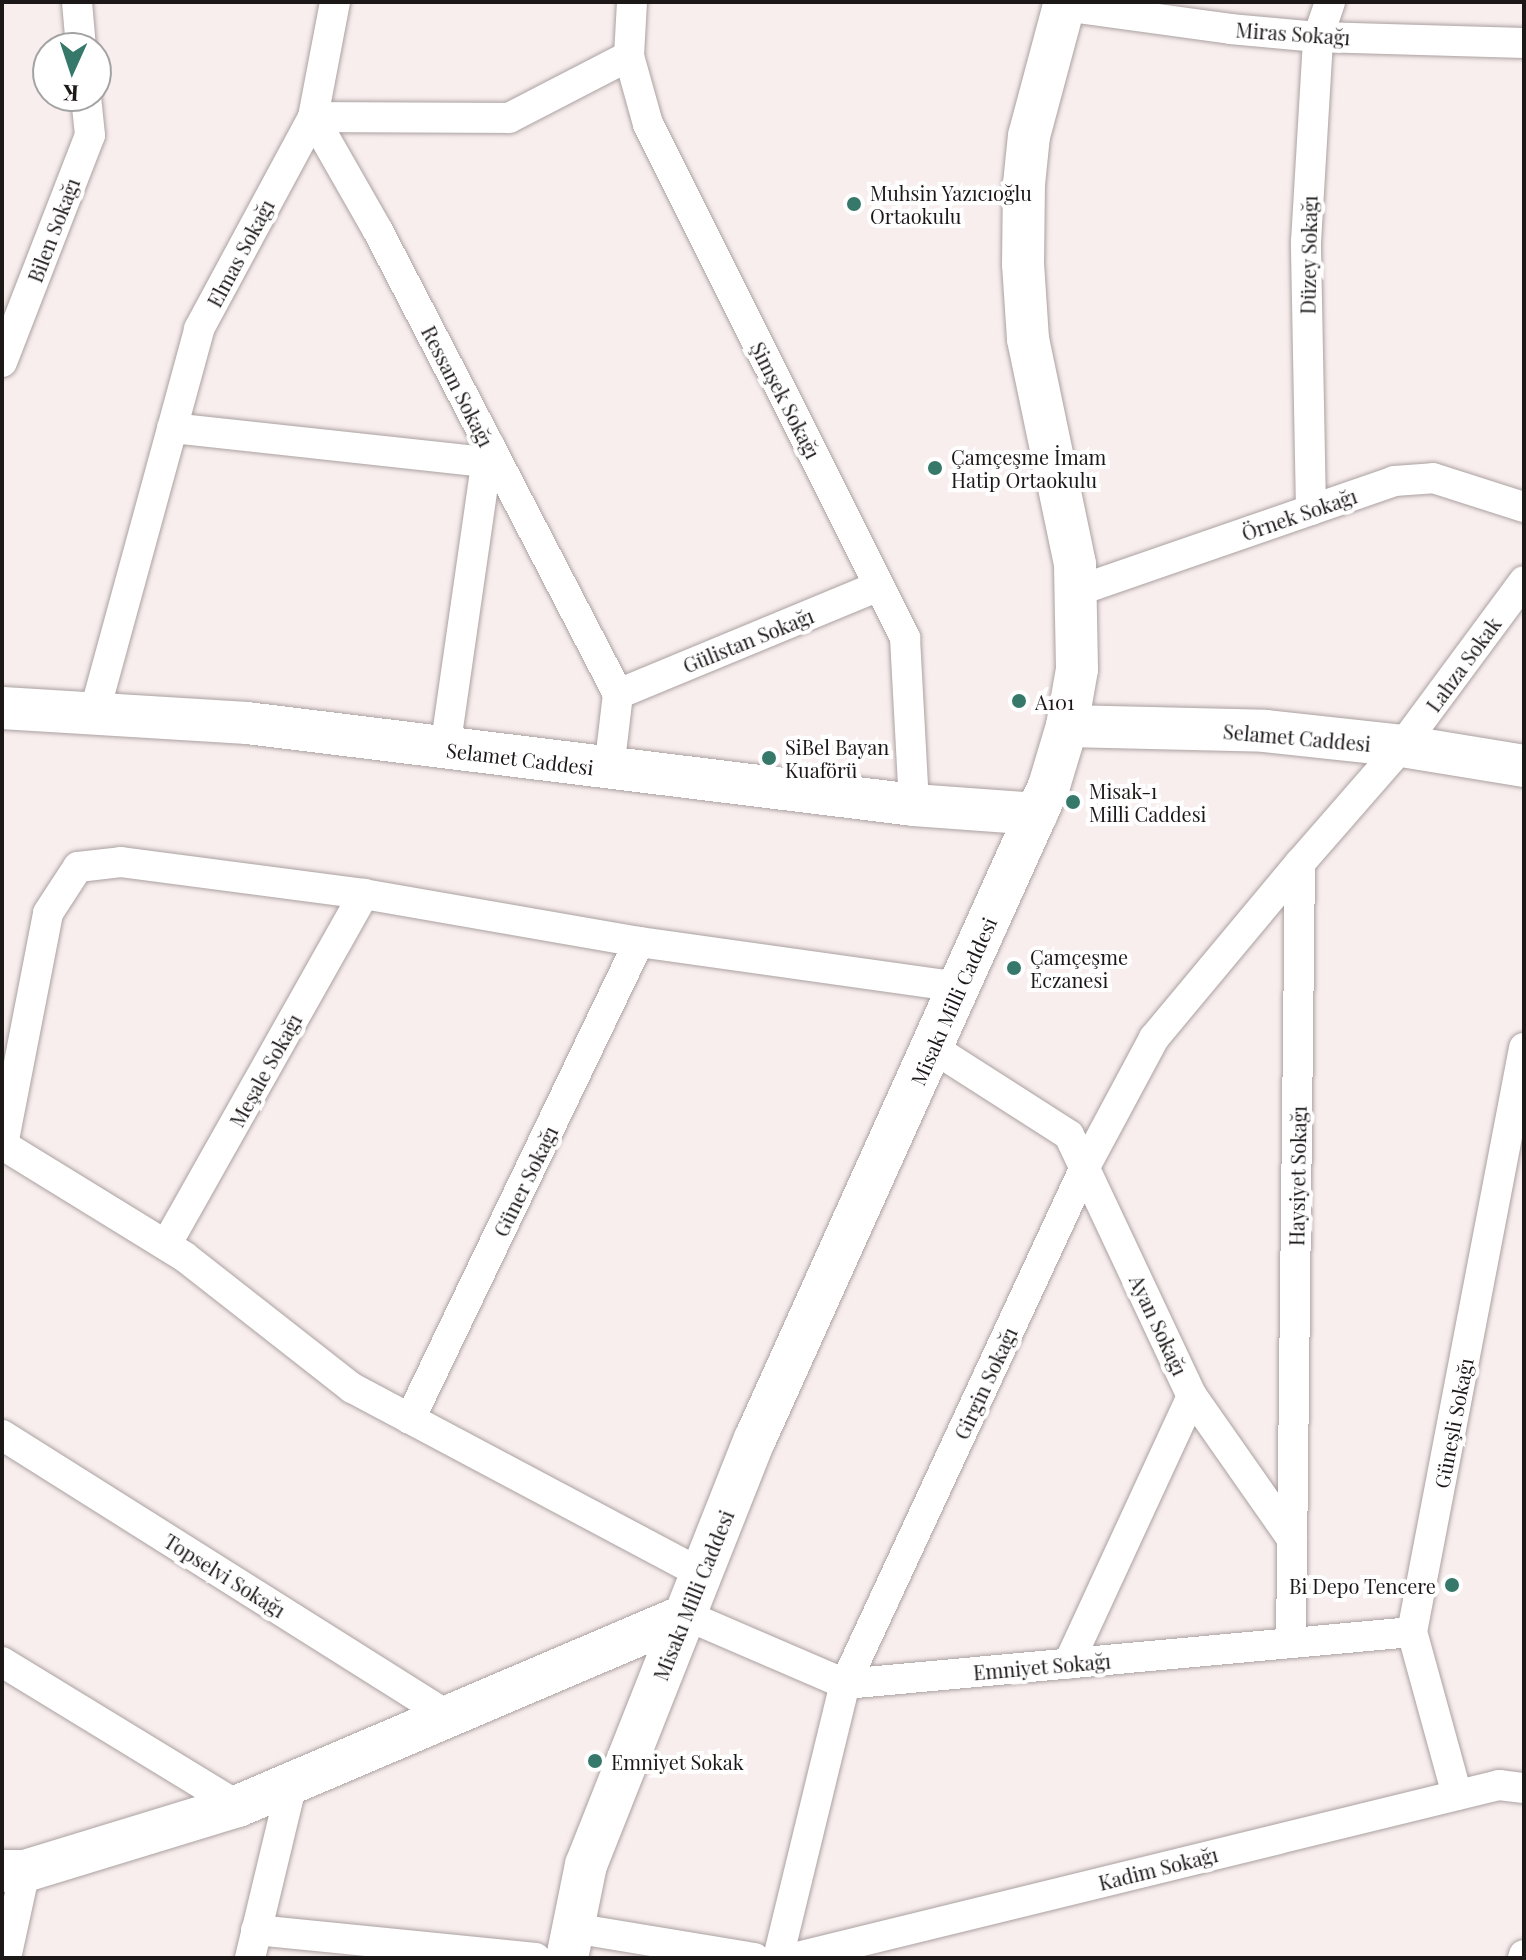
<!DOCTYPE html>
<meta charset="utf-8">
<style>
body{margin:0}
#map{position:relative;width:1526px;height:1960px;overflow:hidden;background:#f8eeed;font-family:"Playfair Display",serif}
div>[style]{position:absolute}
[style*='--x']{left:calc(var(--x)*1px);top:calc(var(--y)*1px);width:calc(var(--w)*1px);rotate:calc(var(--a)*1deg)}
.roads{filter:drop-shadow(0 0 2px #aba1a1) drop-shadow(0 0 2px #aba1a1)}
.street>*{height:30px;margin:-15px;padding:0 15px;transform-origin:15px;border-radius:15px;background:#fff}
.secondary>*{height:42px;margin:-21px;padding:0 21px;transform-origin:21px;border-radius:21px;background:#fff}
.dots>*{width:22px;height:22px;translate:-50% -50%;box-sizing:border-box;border:4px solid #fff;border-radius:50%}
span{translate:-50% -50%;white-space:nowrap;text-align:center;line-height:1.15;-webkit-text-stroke:8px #fff;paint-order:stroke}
.street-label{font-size:20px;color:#1c1818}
.poi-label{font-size:20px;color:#1c1818}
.left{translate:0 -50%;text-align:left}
.right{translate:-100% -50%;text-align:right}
.frame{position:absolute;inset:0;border:4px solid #1c1818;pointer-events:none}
.north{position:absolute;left:32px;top:32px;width:80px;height:80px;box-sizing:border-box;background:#fff;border:2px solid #a4a3a3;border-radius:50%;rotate:183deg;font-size:22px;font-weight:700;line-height:32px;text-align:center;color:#1c1818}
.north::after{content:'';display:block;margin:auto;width:28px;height:36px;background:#36796b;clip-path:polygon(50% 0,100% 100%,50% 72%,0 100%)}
</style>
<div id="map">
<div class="roads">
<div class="street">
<div style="--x:77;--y:2;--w:46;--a:85"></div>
<div style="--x:335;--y:2;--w:117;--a:100.8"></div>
<div style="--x:313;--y:117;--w:129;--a:60.3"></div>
<div style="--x:377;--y:229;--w:524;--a:62.6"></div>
<div style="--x:618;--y:694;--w:76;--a:96.8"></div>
<div style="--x:632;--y:2;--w:54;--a:93.2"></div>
<div style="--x:629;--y:56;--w:71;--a:74.4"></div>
<div style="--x:648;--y:124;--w:575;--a:63.43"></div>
<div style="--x:905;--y:638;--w:167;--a:86.9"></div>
<div style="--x:1063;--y:6;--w:169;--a:7.8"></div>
<div style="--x:1230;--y:29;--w:88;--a:5.2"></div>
<div style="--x:1318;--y:37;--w:206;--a:1.7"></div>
<div style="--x:2;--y:362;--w:243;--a:-68.8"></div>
<div style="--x:90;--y:135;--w:39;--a:-96"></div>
<div style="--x:172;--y:428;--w:316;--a:6.2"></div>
<div style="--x:1311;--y:510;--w:268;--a:-91.1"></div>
<div style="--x:1306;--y:242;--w:205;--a:-86.6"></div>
<div style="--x:1318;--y:37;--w:37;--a:-71"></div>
<div style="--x:1077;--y:591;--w:336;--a:-19.1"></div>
<div style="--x:1394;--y:481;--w:39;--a:-4"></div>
<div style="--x:1433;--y:478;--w:96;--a:17.7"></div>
<div style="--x:618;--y:694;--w:282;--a:-22.5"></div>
<div style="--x:94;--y:714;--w:399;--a:-74.7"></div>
<div style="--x:199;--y:329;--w:241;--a:-61.7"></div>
<div style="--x:313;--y:117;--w:196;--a:0.3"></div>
<div style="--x:509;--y:118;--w:135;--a:-27.3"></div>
<div style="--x:445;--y:749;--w:308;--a:-81.8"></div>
<div style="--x:933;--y:1048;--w:161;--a:32.6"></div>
<div style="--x:1069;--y:1135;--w:289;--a:64.8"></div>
<div style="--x:1192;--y:1396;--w:295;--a:114.8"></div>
<div style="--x:166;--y:1245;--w:403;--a:-60.6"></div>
<div style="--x:1192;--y:1396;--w:174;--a:55"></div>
<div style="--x:410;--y:1419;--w:529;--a:-64.36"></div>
<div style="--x:2;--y:1435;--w:527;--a:32.21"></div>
<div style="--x:702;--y:1574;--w:396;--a:-152"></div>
<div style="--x:352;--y:1388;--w:212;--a:-141.9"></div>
<div style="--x:185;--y:1257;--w:214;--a:-148.4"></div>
<div style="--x:3;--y:1145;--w:236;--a:-79"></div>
<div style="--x:48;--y:913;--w:55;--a:-56.9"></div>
<div style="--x:78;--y:867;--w:43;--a:-6.6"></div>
<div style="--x:121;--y:862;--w:245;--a:7.5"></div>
<div style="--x:364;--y:894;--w:279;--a:9.9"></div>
<div style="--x:639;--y:942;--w:324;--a:8"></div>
<div style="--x:685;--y:1615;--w:174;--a:23.3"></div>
<div style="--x:845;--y:1684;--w:569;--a:-5.24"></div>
<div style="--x:1291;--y:1643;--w:780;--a:-89.34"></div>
<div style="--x:1300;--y:863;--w:155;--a:-48.9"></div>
<div style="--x:1402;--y:746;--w:205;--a:-53.5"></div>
<div style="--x:2;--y:1662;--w:276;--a:31.4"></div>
<div style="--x:1457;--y:1795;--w:169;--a:-105.4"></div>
<div style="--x:1412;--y:1632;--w:595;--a:-79.14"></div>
<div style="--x:573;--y:1928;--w:184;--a:9.4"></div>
<div style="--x:256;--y:1930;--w:281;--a:5.7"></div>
<div style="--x:6;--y:1958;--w:89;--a:-77.7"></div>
<div style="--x:250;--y:1958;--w:180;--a:-76.5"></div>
<div style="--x:778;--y:1958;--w:282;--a:-76.3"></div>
<div style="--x:845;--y:1684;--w:572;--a:-65.09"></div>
<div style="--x:1086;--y:1165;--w:144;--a:-61.8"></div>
<div style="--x:1154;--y:1038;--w:228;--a:-50.2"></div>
<div style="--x:793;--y:1958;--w:727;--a:-13.77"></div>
<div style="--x:1499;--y:1785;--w:25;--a:7"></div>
<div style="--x:1523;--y:1958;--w:3;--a:-72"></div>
</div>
<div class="secondary">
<div style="--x:2;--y:708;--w:245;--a:3.5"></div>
<div style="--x:247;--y:723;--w:672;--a:7.01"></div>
<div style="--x:914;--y:805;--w:123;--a:4.2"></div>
<div style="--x:1067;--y:726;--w:198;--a:1.4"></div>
<div style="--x:1265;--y:731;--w:138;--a:6.2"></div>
<div style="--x:1402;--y:746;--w:124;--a:9.3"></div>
<div style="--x:2;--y:1871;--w:23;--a:0"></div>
<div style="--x:25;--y:1871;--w:223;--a:-17"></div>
<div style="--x:238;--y:1806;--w:486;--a:-23.1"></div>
<div style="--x:567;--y:1958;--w:95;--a:-78.5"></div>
<div style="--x:586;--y:1865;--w:458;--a:-68.4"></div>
<div style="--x:755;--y:1439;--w:716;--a:-65.76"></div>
<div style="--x:1049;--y:786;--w:63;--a:-73.3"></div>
<div style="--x:1067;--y:726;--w:58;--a:-80"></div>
<div style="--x:1077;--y:669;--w:105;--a:-91.1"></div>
<div style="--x:1075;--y:564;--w:230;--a:-101.8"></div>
<div style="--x:1028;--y:339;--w:75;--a:-93.8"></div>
<div style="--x:1023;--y:264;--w:80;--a:-89.3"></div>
<div style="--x:1024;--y:184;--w:48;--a:-84.1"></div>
<div style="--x:1029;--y:136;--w:139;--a:-75"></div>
</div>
</div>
<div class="dots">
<div style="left:854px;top:204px;background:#36796b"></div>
<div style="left:935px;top:468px;background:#36796b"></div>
<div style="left:1019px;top:701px;background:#36796b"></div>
<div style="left:769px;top:758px;background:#36796b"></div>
<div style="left:1073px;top:802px;background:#36796b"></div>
<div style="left:1014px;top:968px;background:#36796b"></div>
<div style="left:1452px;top:1585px;background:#36796b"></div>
<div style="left:595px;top:1761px;background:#36796b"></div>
</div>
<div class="street-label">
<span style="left:1293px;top:33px;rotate:4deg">Miras Sokağı</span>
<span style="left:53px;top:230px;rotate:-69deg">Bilen Sokağı</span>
<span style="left:240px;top:253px;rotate:-62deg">Elmas Sokağı</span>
<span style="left:1308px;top:255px;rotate:-89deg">Düzey Sokağı</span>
<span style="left:458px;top:386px;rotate:63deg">Ressam Sokağı</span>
<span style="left:786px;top:400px;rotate:63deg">Şimşek Sokağı</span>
<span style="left:1299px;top:514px;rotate:-19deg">Örnek Sokağı</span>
<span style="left:748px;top:640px;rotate:-22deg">Gülistan Sokağı</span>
<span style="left:1463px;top:664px;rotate:-54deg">Lahza Sokak</span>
<span style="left:1297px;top:737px;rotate:5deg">Selamet Caddesi</span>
<span style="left:520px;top:758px;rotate:7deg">Selamet Caddesi</span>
<span style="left:953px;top:1001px;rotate:-66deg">Misakı Milli Caddesi</span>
<span style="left:265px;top:1070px;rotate:-61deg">Meşale Sokağı</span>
<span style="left:1297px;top:1176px;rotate:-89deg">Haysiyet Sokağı</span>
<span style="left:525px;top:1181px;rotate:-64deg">Güner Sokağı</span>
<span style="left:1159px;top:1325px;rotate:65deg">Ayan Sokağı</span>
<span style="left:985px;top:1383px;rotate:-65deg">Girgin Sokağı</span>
<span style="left:1453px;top:1423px;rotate:-79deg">Güneşli Sokağı</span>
<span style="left:225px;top:1575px;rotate:32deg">Topselvi Sokağı</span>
<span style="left:693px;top:1595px;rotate:-68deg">Misakı Milli Caddesi</span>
<span style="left:1042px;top:1666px;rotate:-5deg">Emniyet Sokağı</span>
<span style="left:1158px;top:1868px;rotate:-14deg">Kadim Sokağı</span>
</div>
<div class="poi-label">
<span class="left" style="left:870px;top:204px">Muhsin Yazıcıoğlu<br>Ortaokulu</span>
<span class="left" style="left:951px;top:468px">Çamçeşme İmam<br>Hatip Ortaokulu</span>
<span class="left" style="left:1035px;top:701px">A101</span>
<span class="left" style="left:785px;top:758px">SiBel Bayan<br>Kuaförü</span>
<span class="left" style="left:1089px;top:802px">Misak-ı<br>Milli Caddesi</span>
<span class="left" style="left:1030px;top:968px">Çamçeşme<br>Eczanesi</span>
<span class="right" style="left:1436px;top:1585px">Bi Depo Tencere</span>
<span class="left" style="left:611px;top:1761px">Emniyet Sokak</span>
</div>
<div class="frame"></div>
<div class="north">K</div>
</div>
